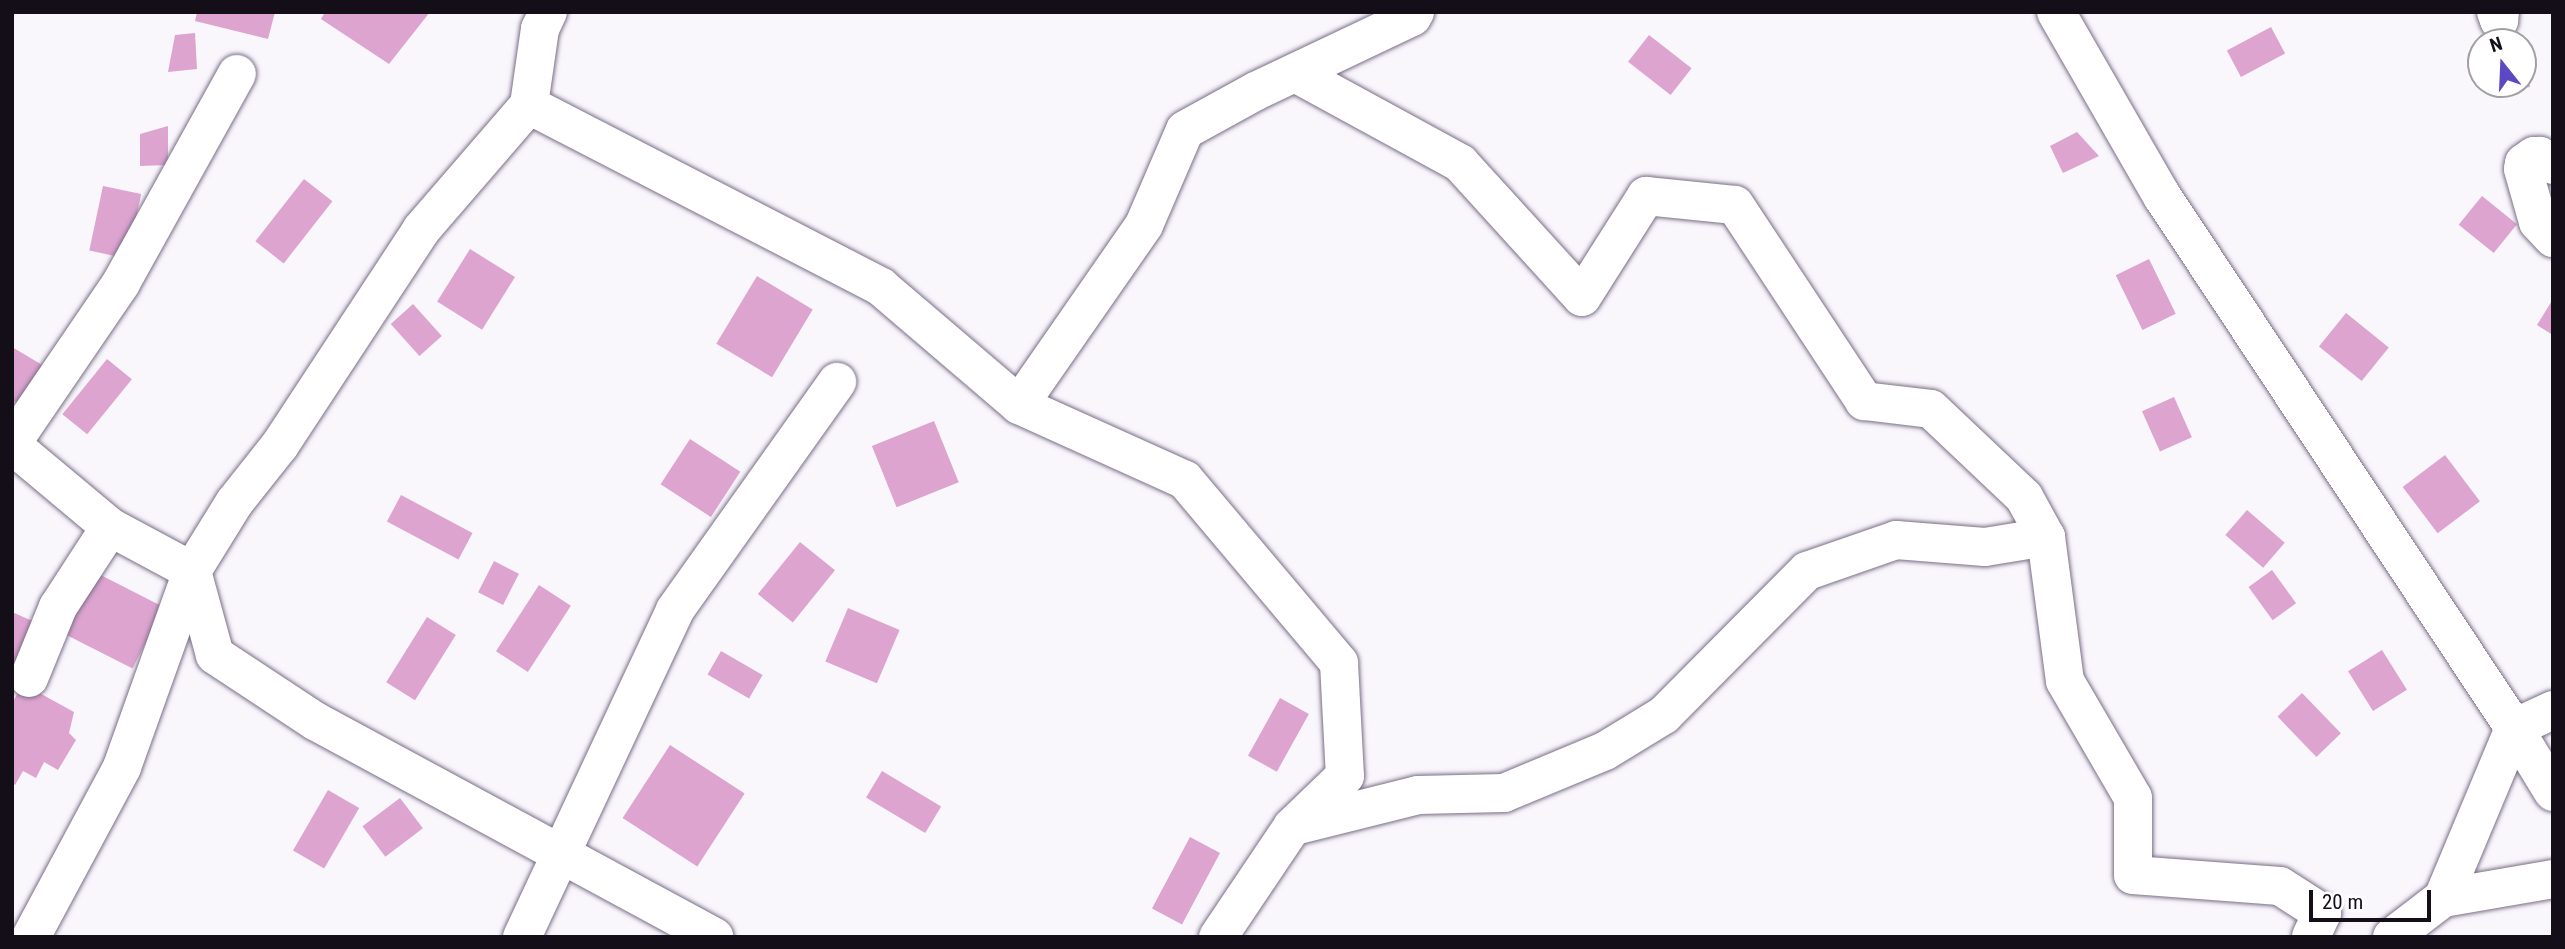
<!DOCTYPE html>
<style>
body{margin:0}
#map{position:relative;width:2565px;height:949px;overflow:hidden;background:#f9f6fc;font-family:"Roboto Condensed",sans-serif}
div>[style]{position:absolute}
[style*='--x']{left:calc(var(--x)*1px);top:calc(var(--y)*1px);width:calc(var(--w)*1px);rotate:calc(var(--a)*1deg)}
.building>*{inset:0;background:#dda4d0;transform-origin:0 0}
.roads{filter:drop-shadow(0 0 2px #7b6e86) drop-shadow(0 0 2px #7b6e86)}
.street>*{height:38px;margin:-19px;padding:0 19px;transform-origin:19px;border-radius:19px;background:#fff}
span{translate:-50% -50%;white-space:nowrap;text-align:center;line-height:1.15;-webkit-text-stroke:6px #fff;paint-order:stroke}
.frame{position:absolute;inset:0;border:14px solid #130e17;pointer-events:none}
.north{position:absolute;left:2467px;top:28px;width:70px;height:70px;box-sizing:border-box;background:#fff;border:2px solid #a19fa2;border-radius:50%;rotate:342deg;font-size:19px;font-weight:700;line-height:28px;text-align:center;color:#130e17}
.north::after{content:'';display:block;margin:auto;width:24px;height:32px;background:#5c48c0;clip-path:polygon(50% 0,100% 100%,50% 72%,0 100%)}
.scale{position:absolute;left:2309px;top:890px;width:122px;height:32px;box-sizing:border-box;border:4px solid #130e17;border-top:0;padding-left:9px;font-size:21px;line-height:24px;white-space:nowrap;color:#130e17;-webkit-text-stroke:5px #fff;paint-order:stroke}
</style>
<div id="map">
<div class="building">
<div style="clip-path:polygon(197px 12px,275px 12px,268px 39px,195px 21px)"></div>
<div style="clip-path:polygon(325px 12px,430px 12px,389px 64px,321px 19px)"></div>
<div style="left:2271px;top:27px;width:30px;height:50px;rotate:62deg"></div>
<div style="clip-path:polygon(195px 33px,197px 69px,168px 72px,175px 35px)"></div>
<div style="left:1649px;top:35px;width:54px;height:34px;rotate:38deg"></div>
<div style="clip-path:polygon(2523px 53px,2530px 87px,2493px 93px,2492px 84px,2523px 84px)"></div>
<div style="clip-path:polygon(168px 126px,168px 165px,140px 166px,140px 134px)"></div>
<div style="clip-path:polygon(2077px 132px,2099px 156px,2063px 173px,2050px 146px)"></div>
<div style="left:304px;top:179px;width:36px;height:79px;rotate:38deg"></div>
<div style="left:103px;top:186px;width:39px;height:66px;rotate:12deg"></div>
<div style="left:2482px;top:196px;width:45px;height:37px;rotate:39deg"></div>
<div style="left:470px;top:249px;width:53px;height:62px;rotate:32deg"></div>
<div style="left:2149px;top:259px;width:61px;height:37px;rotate:64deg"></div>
<div style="left:757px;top:276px;width:65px;height:79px;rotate:31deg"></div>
<div style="clip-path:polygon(2553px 299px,2553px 335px,2537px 325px)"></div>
<div style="left:413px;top:304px;width:43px;height:30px;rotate:48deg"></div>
<div style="left:2346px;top:313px;width:55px;height:43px;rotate:39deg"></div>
<div style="clip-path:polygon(12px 347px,44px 366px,20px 405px,12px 400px)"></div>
<div style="left:107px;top:359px;width:32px;height:71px;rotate:39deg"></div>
<div style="left:2174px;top:397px;width:44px;height:35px;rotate:66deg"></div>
<div style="left:934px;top:421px;width:66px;height:67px;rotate:68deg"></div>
<div style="left:690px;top:439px;width:60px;height:54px;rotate:33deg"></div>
<div style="left:2445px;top:455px;width:58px;height:53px;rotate:53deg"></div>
<div style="left:401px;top:495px;width:81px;height:30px;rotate:28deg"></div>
<div style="left:2247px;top:510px;width:50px;height:33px;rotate:41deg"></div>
<div style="left:800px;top:542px;width:45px;height:67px;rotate:39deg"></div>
<div style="left:494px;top:561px;width:28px;height:35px;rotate:27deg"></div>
<div style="left:89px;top:569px;width:84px;height:69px;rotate:27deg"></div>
<div style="left:2272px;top:570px;width:41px;height:29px;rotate:54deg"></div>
<div style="left:539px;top:585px;width:38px;height:79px;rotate:33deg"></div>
<div style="left:848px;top:608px;width:56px;height:58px;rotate:23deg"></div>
<div style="clip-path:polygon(12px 612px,37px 623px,17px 666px,12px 664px)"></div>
<div style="left:427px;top:617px;width:34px;height:77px;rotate:32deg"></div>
<div style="left:2382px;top:650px;width:47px;height:40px;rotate:58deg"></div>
<div style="left:721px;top:651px;width:48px;height:27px;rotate:30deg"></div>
<div style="clip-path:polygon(23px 684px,74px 712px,69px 733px,76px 740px,58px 770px,44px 762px,36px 778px,23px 771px,15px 785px,12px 783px,12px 703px)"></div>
<div style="left:2302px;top:693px;width:56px;height:34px;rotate:46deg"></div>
<div style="left:1280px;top:698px;width:33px;height:66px;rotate:29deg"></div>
<div style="left:670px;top:745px;width:89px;height:87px;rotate:33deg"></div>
<div style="left:882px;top:771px;width:69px;height:31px;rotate:31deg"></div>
<div style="left:328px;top:790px;width:36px;height:70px;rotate:30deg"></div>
<div style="left:400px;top:798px;width:38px;height:47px;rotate:53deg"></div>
<div style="left:1190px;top:837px;width:34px;height:81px;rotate:28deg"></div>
</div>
<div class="roads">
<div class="street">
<div style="--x:2056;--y:12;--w:212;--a:60.1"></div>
<div style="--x:2162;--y:196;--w:638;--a:56.51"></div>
<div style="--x:2514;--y:728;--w:75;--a:58.6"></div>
<div style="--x:2496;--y:12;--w:9;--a:69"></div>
<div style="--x:2499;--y:20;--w:8;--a:-83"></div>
<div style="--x:1295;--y:73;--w:188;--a:28.6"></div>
<div style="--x:1460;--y:163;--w:181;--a:47.7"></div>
<div style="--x:1582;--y:297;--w:120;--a:-57.6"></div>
<div style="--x:1646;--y:196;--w:89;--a:5.8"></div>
<div style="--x:1735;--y:205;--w:235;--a:56.6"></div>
<div style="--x:1864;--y:401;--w:67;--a:6.8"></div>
<div style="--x:1931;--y:409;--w:128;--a:43.4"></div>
<div style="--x:2024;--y:497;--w:46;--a:61.2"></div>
<div style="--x:2046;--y:537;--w:145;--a:82.5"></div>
<div style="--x:2065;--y:681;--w:135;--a:59.8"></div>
<div style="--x:2133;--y:798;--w:77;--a:90"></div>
<div style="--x:2133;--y:875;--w:147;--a:4.3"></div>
<div style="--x:2280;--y:886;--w:50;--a:32.7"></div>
<div style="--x:2322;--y:913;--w:26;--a:115"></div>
<div style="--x:529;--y:105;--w:396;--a:27.3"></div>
<div style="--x:881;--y:287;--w:182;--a:40.5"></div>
<div style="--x:1019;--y:405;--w:182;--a:24.3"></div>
<div style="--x:1185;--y:480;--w:239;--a:49.9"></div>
<div style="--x:1339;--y:663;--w:113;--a:87"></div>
<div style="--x:1345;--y:776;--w:74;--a:136.1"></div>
<div style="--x:1292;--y:827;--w:133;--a:123.9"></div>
<div style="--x:2553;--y:165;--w:16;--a:-145"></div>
<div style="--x:2540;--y:156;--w:6;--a:180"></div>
<div style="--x:2534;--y:156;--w:12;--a:145"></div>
<div style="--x:2524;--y:163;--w:6;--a:99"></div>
<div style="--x:2523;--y:169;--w:55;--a:74.2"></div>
<div style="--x:2538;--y:222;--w:22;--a:47"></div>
<div style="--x:1019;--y:405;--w:219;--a:-55.2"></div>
<div style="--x:1144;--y:225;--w:103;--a:-66.7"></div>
<div style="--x:1185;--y:130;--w:81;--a:-28.8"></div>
<div style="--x:1256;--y:91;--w:173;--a:-25.4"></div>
<div style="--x:1412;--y:17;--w:6;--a:-59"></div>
<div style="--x:12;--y:443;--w:194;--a:-55.7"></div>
<div style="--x:121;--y:283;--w:239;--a:-61"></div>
<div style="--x:12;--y:445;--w:128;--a:39.9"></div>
<div style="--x:110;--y:527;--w:93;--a:28.2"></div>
<div style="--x:192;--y:571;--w:87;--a:74.7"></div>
<div style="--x:215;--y:655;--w:120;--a:33.4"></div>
<div style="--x:315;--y:721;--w:454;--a:28.4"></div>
<div style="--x:29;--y:678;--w:77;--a:-67.8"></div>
<div style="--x:58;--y:607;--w:95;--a:-57"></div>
<div style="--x:1294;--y:826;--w:128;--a:-14"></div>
<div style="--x:1418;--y:795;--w:86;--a:-1.3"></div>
<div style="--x:1504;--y:793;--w:109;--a:-22.6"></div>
<div style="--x:1605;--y:751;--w:69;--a:-31.4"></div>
<div style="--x:1664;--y:715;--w:203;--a:-45.2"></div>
<div style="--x:1807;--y:571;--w:94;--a:-19.2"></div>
<div style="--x:1896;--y:540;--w:89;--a:4.5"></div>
<div style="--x:1985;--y:547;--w:62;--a:-9.3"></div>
<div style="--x:2443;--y:898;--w:112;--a:-9.8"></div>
<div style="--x:31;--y:937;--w:193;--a:-61.8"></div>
<div style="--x:122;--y:767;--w:208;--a:-70.3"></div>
<div style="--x:192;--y:571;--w:80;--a:-58.3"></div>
<div style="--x:234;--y:503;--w:74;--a:-51.6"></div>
<div style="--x:280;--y:445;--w:257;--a:-56.7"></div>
<div style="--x:421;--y:230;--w:165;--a:-49.2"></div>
<div style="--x:529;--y:105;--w:77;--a:-81.8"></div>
<div style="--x:540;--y:29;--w:19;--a:-65"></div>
<div style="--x:522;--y:937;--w:361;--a:-64.9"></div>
<div style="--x:675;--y:610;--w:280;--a:-54.6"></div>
<div style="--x:2392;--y:937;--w:64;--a:-37.4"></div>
<div style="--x:2443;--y:898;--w:184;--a:-67.3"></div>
<div style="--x:2514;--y:728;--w:43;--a:-24.8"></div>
</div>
</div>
<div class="frame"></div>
<div class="north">N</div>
<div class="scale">20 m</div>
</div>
